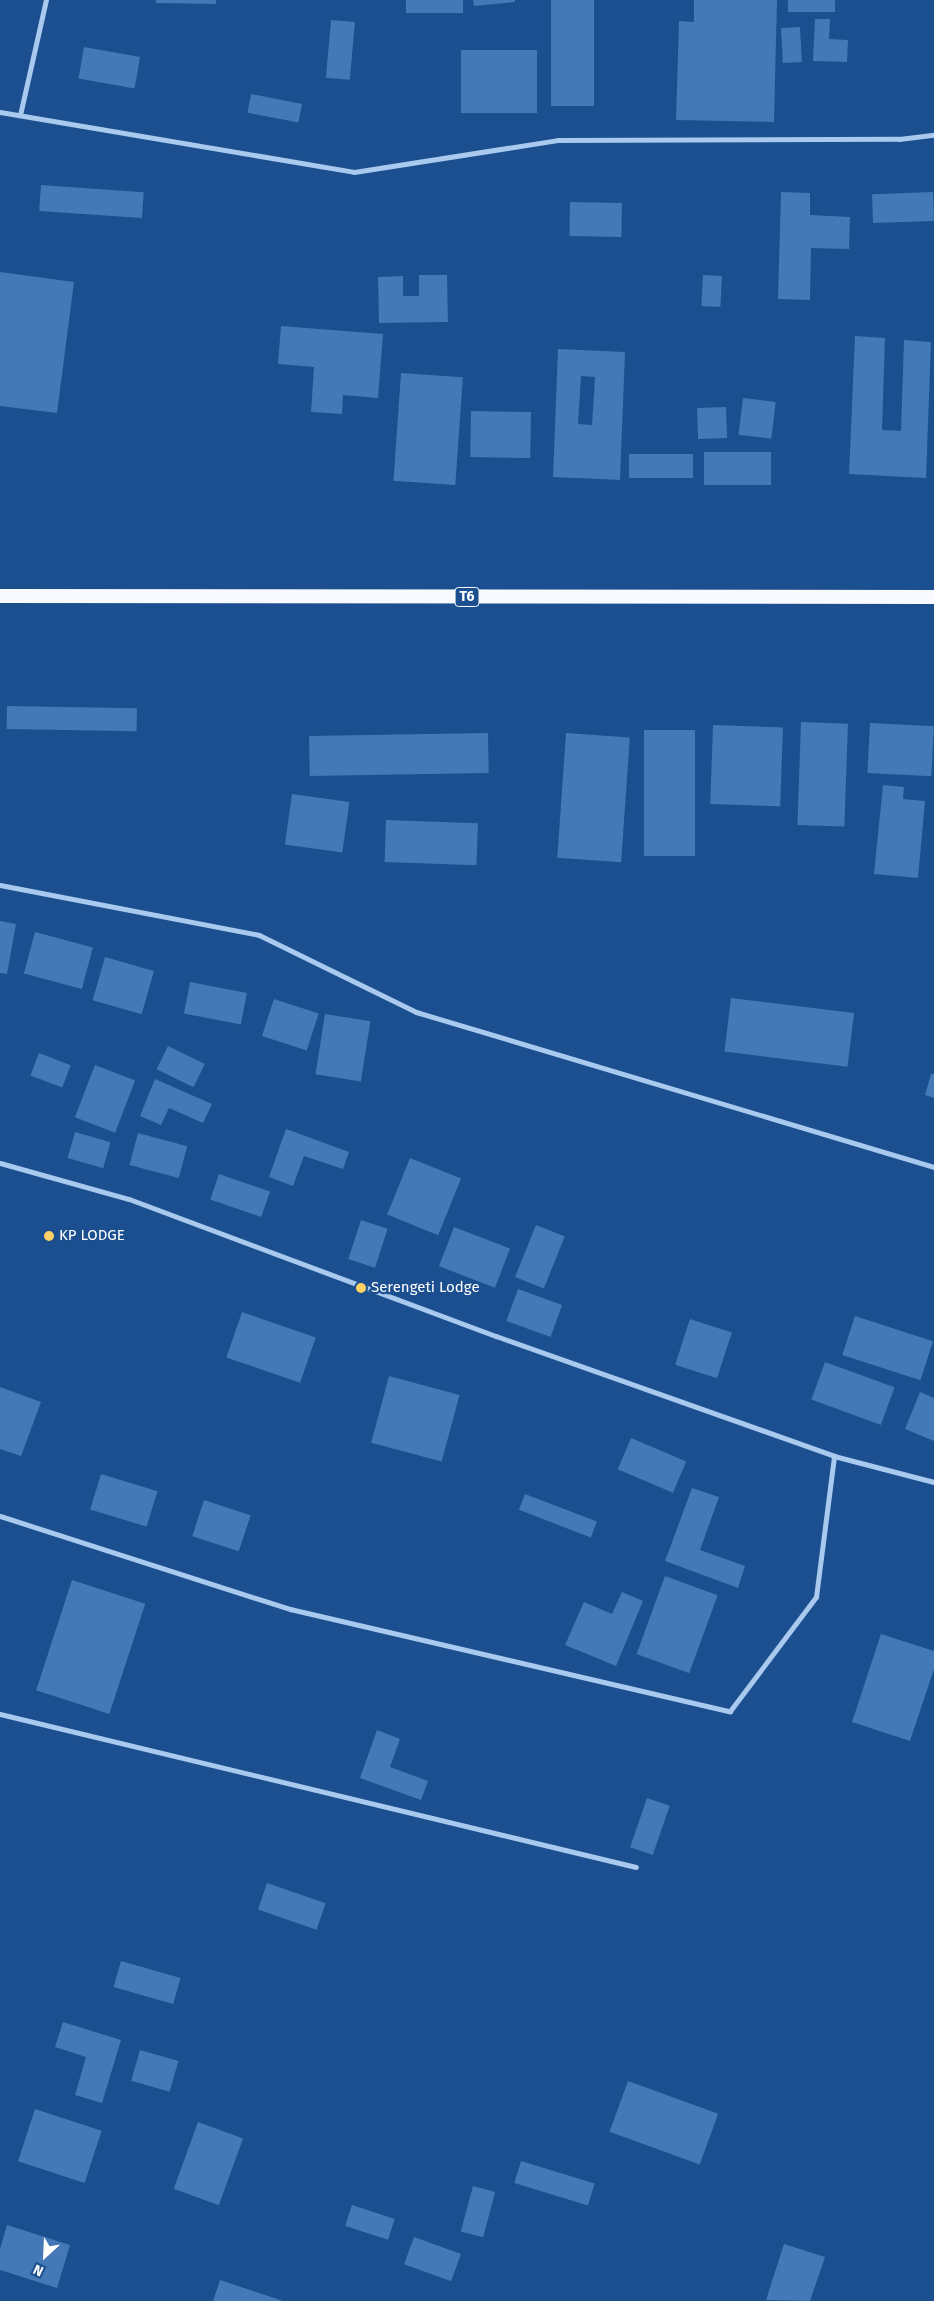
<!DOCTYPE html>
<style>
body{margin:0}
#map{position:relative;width:934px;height:2301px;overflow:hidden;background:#1b4f8f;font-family:"Fira Sans",sans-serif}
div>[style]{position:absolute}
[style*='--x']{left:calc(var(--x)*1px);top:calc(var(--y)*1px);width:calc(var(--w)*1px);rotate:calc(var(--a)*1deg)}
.building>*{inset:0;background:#4478b7;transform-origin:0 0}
.minor>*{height:5px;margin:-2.5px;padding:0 2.5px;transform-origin:2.5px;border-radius:2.5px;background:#a9c9ee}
.trunk>*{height:14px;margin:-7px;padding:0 7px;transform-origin:7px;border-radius:7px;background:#f8faff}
.dots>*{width:14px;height:14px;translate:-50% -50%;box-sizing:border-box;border:2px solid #1b4f8f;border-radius:50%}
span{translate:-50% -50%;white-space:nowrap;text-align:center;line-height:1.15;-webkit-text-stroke:4.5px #1b4f8f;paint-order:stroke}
.shield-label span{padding:1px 4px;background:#1b4f8f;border:1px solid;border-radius:4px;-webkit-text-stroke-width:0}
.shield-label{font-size:14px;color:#fff;font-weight:700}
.poi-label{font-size:15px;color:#fff}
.left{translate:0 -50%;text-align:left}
.north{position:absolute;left:20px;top:2231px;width:50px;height:50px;-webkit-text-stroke:4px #1b4f8f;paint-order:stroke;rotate:205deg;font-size:14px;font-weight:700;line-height:20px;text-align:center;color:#fff}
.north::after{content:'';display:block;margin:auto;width:18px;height:22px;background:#fff;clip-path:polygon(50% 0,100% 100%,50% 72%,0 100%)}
</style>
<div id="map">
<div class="building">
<div style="clip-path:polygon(156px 0,216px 0,216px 4px,156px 3px)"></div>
<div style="left:406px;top:0;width:57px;height:13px"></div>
<div style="clip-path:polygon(473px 0,515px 0,515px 2px,474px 6px)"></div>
<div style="left:551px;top:0;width:43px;height:106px"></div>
<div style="clip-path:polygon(694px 0,777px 0,774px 122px,676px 120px,679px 21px,694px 22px)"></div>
<div style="left:788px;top:0;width:47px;height:12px"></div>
<div style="clip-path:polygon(815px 19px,830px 19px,829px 39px,848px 40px,847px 62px,813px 61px)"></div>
<div style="left:331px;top:20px;width:24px;height:58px;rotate:5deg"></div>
<div style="left:800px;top:27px;width:35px;height:19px;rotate:87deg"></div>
<div style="left:84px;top:47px;width:57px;height:32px;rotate:10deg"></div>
<div style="left:537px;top:50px;width:63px;height:76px;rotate:90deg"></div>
<div style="left:251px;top:94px;width:52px;height:19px;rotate:11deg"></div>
<div style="left:41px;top:185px;width:103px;height:26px;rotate:4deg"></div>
<div style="clip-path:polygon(781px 192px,810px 193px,810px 215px,850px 217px,849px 249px,811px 248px,810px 300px,778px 299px)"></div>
<div style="left:933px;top:192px;width:29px;height:61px;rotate:88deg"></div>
<div style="left:570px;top:202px;width:52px;height:34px;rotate:1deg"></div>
<div style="clip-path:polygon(0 272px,74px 282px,57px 413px,0 406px)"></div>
<div style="clip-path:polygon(419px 275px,447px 275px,448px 322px,379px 323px,378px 277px,403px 276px,403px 296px,419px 296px)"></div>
<div style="left:703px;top:275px;width:19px;height:31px;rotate:3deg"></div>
<div style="clip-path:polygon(281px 326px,383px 334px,378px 398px,343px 395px,342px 414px,311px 412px,314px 367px,278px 364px)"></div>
<div style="clip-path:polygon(855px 336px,885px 338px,882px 430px,901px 431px,904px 340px,931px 342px,926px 478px,849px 474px)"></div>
<div style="clip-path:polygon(evenodd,558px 349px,625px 352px,620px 480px,553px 477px,558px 349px,581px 376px,595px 377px,592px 425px,578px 424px,581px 376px)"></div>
<div style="left:401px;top:373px;width:62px;height:108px;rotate:4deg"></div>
<div style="left:743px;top:398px;width:33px;height:37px;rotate:7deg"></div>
<div style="left:726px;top:407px;width:31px;height:29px;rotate:88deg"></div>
<div style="left:471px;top:411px;width:60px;height:46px;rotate:1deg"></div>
<div style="left:771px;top:452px;width:33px;height:67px;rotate:90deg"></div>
<div style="left:629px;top:454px;width:64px;height:24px"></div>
<div style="left:7px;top:706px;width:130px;height:23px;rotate:1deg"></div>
<div style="left:801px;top:722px;width:47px;height:103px;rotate:2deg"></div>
<div style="left:870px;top:723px;width:64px;height:50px;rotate:3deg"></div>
<div style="left:713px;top:725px;width:70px;height:79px;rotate:2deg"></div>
<div style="left:644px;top:730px;width:51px;height:126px"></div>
<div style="left:488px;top:733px;width:40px;height:179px;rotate:89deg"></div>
<div style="left:566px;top:733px;width:64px;height:125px;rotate:4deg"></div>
<div style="clip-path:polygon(883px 785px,904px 787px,903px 799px,925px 801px,918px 878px,874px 874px)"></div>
<div style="left:292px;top:794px;width:58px;height:51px;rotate:8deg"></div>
<div style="left:386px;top:820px;width:92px;height:42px;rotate:2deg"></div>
<div style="clip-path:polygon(0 921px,16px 924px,7px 974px,0 973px)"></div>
<div style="left:35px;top:932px;width:60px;height:43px;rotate:15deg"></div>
<div style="left:105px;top:957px;width:51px;height:45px;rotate:16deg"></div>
<div style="left:190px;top:982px;width:58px;height:32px;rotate:11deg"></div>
<div style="left:731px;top:998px;width:124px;height:54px;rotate:7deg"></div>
<div style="left:274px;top:999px;width:47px;height:39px;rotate:18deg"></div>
<div style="left:325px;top:1014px;width:46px;height:61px;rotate:9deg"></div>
<div style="left:168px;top:1046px;width:41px;height:26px;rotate:26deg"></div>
<div style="left:39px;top:1053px;width:34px;height:24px;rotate:21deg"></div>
<div style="left:95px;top:1065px;width:43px;height:56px;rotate:21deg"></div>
<div style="clip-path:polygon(931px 1074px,934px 1074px,934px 1098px,925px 1095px)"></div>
<div style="clip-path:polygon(155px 1079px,212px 1104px,203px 1123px,169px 1108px,161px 1125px,140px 1116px)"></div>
<div style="clip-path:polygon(286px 1129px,349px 1152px,343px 1169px,304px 1156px,293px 1186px,269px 1177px)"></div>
<div style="left:75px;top:1132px;width:37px;height:27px;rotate:16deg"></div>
<div style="left:138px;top:1133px;width:51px;height:33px;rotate:15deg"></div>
<div style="left:410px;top:1158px;width:55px;height:61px;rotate:22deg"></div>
<div style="left:219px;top:1174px;width:54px;height:27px;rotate:19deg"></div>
<div style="left:361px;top:1220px;width:28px;height:41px;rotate:18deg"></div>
<div style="left:536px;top:1225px;width:31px;height:56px;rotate:22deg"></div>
<div style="left:454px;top:1227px;width:60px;height:42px;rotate:21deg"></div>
<div style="left:518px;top:1289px;width:47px;height:34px;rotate:20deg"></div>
<div style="left:242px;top:1312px;width:78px;height:48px;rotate:19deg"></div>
<div style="left:855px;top:1316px;width:82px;height:41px;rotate:18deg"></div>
<div style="left:690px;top:1319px;width:44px;height:48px;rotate:18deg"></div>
<div style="left:825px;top:1362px;width:74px;height:40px;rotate:20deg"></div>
<div style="left:389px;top:1376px;width:73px;height:69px;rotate:15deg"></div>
<div style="clip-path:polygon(0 1387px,41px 1402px,21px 1456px,0 1449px)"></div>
<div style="clip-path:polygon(920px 1392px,934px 1398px,934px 1441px,905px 1429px)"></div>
<div style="left:631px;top:1438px;width:60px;height:34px;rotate:23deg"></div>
<div style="left:101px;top:1474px;width:59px;height:37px;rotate:17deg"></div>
<div style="clip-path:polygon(692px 1488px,719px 1497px,700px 1550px,745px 1566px,738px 1588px,665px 1561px)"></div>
<div style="left:525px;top:1494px;width:77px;height:17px;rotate:21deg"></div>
<div style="left:204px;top:1500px;width:49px;height:38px;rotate:18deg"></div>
<div style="left:665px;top:1576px;width:56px;height:83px;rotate:20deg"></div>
<div style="left:72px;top:1580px;width:77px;height:116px;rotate:18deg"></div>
<div style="clip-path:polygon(622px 1592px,643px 1601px,616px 1666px,565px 1645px,584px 1602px,612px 1614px)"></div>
<div style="clip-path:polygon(881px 1634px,934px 1651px,934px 1669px,910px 1741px,852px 1722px)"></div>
<div style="clip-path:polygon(377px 1730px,400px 1739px,390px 1767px,428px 1781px,421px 1800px,360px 1778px)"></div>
<div style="left:647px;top:1798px;width:24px;height:52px;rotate:19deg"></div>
<div style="left:267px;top:1883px;width:62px;height:28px;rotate:19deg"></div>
<div style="left:121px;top:1961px;width:62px;height:27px;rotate:16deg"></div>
<div style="clip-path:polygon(63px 2022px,121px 2040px,102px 2103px,75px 2095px,86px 2057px,55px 2047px)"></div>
<div style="left:140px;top:2050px;width:40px;height:32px;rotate:16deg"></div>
<div style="left:628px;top:2081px;width:96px;height:54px;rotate:20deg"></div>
<div style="left:35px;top:2109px;width:70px;height:55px;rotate:18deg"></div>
<div style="left:198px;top:2122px;width:48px;height:71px;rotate:20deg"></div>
<div style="left:521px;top:2161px;width:77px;height:23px;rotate:17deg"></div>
<div style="left:473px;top:2186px;width:23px;height:47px;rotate:15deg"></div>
<div style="left:352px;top:2205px;width:45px;height:22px;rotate:18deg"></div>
<div style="clip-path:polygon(7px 2225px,70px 2245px,57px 2288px,0 2270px,0 2249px)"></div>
<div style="left:414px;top:2237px;width:50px;height:29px;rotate:20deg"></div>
<div style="clip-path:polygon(784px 2244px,825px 2257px,810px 2301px,766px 2300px)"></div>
<div style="clip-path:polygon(220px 2280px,283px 2301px,213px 2301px)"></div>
</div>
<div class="minor">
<div style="--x:0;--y:112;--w:359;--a:9.6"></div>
<div style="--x:354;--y:172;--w:206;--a:-8.9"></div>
<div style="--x:558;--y:140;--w:341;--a:-0.2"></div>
<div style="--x:899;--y:139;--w:35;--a:-7"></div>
<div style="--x:20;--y:115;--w:118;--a:-77.3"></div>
<div style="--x:0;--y:885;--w:264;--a:10.9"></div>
<div style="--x:259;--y:935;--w:175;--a:26.1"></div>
<div style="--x:416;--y:1012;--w:541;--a:16.66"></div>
<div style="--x:0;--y:1163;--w:134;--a:15.6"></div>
<div style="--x:129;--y:1199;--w:392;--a:20.5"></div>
<div style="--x:496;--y:1336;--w:359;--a:19.5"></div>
<div style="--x:834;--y:1456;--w:103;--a:14.6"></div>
<div style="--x:0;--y:1516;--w:305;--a:17.8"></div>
<div style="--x:290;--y:1609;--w:452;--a:13.1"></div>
<div style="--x:730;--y:1711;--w:143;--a:-53"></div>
<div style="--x:816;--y:1597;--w:142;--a:-82.7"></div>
<div style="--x:0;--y:1714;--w:654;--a:13.53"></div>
</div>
<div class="trunk">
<div style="--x:0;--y:596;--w:934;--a:0.06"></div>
</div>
<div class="dots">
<div style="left:49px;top:1236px;background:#ffd166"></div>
<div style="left:361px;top:1288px;background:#ffd166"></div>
</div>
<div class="shield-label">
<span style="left:467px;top:597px">T6</span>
</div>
<div class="poi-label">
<span class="left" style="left:59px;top:1236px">KP LODGE</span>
<span class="left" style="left:371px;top:1288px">Serengeti Lodge</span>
</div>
<div class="north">N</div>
</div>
